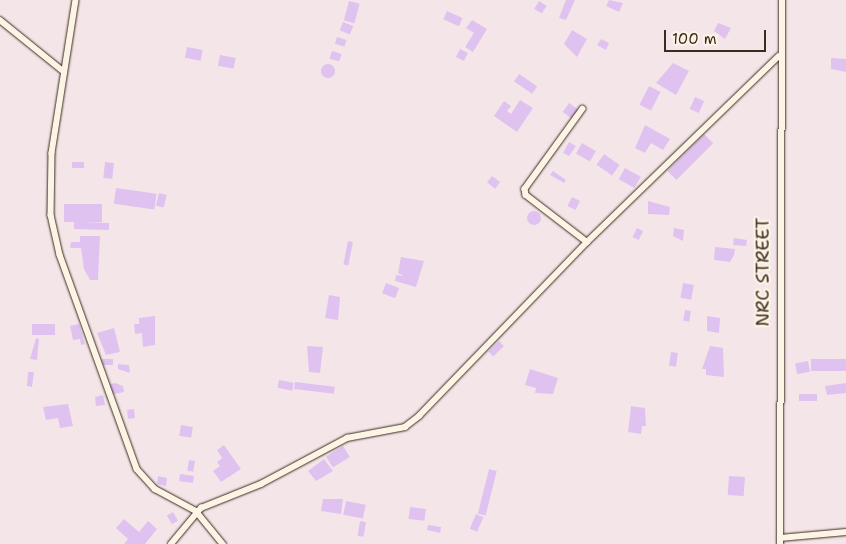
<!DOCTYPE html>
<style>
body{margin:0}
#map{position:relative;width:846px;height:544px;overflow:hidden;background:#f4e6e8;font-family:"Shantell Sans",sans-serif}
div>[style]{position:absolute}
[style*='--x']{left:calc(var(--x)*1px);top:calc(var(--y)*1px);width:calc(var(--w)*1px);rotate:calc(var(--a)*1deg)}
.building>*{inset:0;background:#e0c2f0;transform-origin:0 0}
.round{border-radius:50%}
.roads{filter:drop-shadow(0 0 1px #3b2a1e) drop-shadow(0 0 1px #3b2a1e)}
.minor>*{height:5.5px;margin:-2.75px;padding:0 2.75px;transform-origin:2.75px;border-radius:2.75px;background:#fcf5e5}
span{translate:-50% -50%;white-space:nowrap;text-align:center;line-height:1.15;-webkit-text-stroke:4.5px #fcf5e5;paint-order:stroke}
.street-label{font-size:18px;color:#3b2a1e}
.scale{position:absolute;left:664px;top:30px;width:102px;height:22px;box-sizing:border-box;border:2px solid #3b2a1e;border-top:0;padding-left:6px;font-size:15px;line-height:18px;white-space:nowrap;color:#3b2a1e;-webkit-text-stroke:4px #fcf5e5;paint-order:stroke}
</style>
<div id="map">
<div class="building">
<div style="clip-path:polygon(566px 0,575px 0,566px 20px,559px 18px)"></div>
<div style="clip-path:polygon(609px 0,623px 3px,619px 12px,606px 6px)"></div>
<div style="left:349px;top:1px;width:11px;height:20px;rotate:15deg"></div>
<div style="left:539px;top:1px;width:9px;height:9px;rotate:32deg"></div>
<div style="left:447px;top:11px;width:17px;height:9px;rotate:24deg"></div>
<div style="clip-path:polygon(472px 20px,487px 29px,473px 52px,465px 47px,474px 33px,466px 28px)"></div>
<div style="left:343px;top:22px;width:11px;height:9px;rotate:22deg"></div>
<div style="clip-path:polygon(718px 23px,731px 28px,725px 39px,714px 31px)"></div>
<div style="clip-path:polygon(572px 30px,587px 39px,577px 57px,564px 44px)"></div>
<div style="left:337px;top:37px;width:10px;height:7px;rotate:17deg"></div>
<div style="clip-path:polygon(601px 39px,609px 43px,606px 50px,597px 45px)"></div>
<div style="left:187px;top:47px;width:16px;height:11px;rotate:11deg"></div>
<div style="left:460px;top:49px;width:9px;height:9px;rotate:27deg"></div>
<div style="left:332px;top:51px;width:10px;height:8px;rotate:17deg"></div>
<div style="left:220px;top:55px;width:16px;height:11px;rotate:11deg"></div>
<div style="clip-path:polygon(831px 58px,846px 59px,846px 72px,831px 69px)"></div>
<div style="clip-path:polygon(673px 63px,689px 71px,676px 95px,656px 83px)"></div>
<div class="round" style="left:321px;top:64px;width:14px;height:14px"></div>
<div style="left:519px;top:74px;width:22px;height:9px;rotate:34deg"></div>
<div style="left:649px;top:86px;width:13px;height:21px;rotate:27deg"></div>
<div style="left:695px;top:97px;width:10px;height:13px;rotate:24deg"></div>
<div style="clip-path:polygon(520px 100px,533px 108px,517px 132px,494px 116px,504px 101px,511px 106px,507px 111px,511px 114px)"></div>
<div style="left:569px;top:103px;width:12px;height:11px;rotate:35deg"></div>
<div style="clip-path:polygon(645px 125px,670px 139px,663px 150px,651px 143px,645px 153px,635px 148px)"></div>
<div style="left:704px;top:134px;width:13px;height:52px;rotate:45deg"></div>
<div style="clip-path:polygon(569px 142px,576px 146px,569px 156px,563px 153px)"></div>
<div style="left:582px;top:143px;width:16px;height:12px;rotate:30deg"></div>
<div style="left:604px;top:154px;width:19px;height:13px;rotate:35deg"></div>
<div style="left:72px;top:162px;width:12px;height:6px"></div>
<div style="left:105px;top:162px;width:9px;height:16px;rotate:6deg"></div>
<div style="left:625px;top:168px;width:18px;height:13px;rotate:29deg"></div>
<div style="clip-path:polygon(553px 171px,566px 180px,564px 183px,550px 175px)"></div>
<div style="clip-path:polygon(492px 176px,500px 182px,495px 189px,487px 182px)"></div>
<div style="left:116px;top:188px;width:41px;height:16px;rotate:8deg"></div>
<div style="left:159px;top:193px;width:8px;height:13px;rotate:14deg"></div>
<div style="left:572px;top:197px;width:9px;height:10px;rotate:27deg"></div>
<div style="clip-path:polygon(648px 201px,670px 207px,669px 215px,648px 214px)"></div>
<div style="clip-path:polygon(64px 204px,102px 204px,102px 222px,85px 222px,109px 223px,109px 230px,74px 229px,74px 222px,64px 222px)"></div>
<div class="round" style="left:527px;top:211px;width:14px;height:14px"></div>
<div style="left:637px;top:228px;width:7px;height:10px;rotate:27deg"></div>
<div style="clip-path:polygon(674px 228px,684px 230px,683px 241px,673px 236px)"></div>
<div style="clip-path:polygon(80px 236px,100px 236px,98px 280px,90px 280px,84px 269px,81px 248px,70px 248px,71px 242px,80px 242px)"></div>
<div style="clip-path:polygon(734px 238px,747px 240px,746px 246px,733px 245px)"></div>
<div style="left:348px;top:241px;width:5px;height:24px;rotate:11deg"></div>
<div style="clip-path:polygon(715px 247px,735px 249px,734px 255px,730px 262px,714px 260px)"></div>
<div style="clip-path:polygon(401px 257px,424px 261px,416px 287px,395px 281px,396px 275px,404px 276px,398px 273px)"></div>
<div style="left:386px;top:283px;width:14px;height:11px;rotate:21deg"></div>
<div style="left:683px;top:283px;width:11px;height:15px;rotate:10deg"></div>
<div style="clip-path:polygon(329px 295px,340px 297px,338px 320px,325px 318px)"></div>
<div style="left:685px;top:310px;width:6px;height:11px;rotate:9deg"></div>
<div style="clip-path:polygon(155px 316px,155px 345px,143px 347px,142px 333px,135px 334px,134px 324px,139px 324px,139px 318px)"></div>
<div style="clip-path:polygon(707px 316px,720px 318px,719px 333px,707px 331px)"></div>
<div style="left:32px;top:324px;width:23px;height:11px"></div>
<div style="clip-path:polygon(79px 324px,85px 344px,81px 345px,80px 339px,73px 340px,70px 326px)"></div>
<div style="clip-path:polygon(114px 328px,120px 352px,106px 355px,97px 333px)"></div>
<div style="clip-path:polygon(36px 338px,39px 339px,37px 360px,30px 359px)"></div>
<div style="left:499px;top:341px;width:7px;height:15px;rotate:45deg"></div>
<div style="clip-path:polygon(307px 346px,323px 347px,320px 373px,309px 372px)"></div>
<div style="clip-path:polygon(710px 346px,723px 348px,724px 377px,706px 375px,706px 369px,702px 369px)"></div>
<div style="left:671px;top:352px;width:7px;height:14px;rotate:8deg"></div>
<div style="left:102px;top:359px;width:11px;height:6px"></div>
<div style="left:846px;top:359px;width:12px;height:35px;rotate:90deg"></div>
<div style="left:808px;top:361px;width:11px;height:13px;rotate:80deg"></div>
<div style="clip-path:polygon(118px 364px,129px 365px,130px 373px,118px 369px)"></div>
<div style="clip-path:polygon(530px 369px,558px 378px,553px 394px,535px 393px,536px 388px,525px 385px)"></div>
<div style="clip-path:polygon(28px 372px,34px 372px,32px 387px,27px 386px)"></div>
<div style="left:279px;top:380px;width:15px;height:8px;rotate:11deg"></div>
<div style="left:295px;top:382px;width:40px;height:7px;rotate:7deg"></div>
<div style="clip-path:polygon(115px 383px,123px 386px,124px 392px,109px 395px,107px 385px)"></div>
<div style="clip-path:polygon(846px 383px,846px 393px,827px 395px,825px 386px)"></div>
<div style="left:799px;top:394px;width:18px;height:7px"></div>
<div style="clip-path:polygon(103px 395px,105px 405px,96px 406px,95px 397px)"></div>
<div style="clip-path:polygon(68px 404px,73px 426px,60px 428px,58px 418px,46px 420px,43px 407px)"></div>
<div style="clip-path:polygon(631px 406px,645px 408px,646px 426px,642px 426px,641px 434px,628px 432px)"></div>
<div style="left:134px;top:409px;width:9px;height:7px;rotate:84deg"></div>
<div style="left:181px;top:425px;width:12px;height:11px;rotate:9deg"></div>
<div style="clip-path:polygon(224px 445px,241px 469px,221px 482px,213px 471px,220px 466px,217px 462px,222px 458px,217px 450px)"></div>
<div style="left:343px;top:446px;width:13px;height:20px;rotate:58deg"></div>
<div style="clip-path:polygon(324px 459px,333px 471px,316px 481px,308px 471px)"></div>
<div style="left:189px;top:460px;width:6px;height:11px;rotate:9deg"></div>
<div style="left:489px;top:469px;width:8px;height:46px;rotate:14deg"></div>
<div style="left:180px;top:474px;width:14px;height:7px;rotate:8deg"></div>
<div style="clip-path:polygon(158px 476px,167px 478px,166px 486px,157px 484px)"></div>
<div style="left:729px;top:476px;width:16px;height:19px;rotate:4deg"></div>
<div style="clip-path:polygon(323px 499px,343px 499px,341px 514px,321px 511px)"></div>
<div style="left:346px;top:501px;width:20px;height:14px;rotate:11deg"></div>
<div style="left:410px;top:507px;width:16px;height:12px;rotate:7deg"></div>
<div style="left:173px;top:512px;width:10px;height:7px;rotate:61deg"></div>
<div style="left:476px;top:514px;width:8px;height:16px;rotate:23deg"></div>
<div style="clip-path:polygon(124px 519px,139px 532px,148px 521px,157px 529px,145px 544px,124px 544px,128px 539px,116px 528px)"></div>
<div style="left:360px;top:521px;width:6px;height:15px;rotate:9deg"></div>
<div style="clip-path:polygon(428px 525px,441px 527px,440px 533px,427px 530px)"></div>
</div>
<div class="roads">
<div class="minor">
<div style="--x:76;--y:0;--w:155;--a:98.9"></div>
<div style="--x:52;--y:153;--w:62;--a:90.9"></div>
<div style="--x:51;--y:215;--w:41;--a:77.3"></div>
<div style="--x:60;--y:255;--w:227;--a:70.2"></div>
<div style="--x:137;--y:469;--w:27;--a:48"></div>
<div style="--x:155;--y:489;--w:47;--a:28.2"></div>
<div style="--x:196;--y:511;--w:43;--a:50.7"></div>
<div style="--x:0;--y:20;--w:80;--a:38.9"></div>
<div style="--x:583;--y:109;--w:99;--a:125.9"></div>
<div style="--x:525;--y:189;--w:6;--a:81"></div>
<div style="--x:526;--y:195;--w:77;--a:37.6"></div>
<div style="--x:780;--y:538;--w:66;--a:-5.2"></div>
<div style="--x:171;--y:544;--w:47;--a:-50.2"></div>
<div style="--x:201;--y:508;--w:65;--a:-21.8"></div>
<div style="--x:261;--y:484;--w:98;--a:-28.1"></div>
<div style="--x:347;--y:438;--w:59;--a:-10.7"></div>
<div style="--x:405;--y:427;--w:18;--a:-38"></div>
<div style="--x:419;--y:416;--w:242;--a:-46"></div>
<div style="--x:587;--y:242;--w:267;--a:-44.1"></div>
<div style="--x:780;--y:544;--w:544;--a:-89.79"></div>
</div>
</div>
<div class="street-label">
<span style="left:763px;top:272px;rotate:-90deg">NRC STREET</span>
</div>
<div class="scale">100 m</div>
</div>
